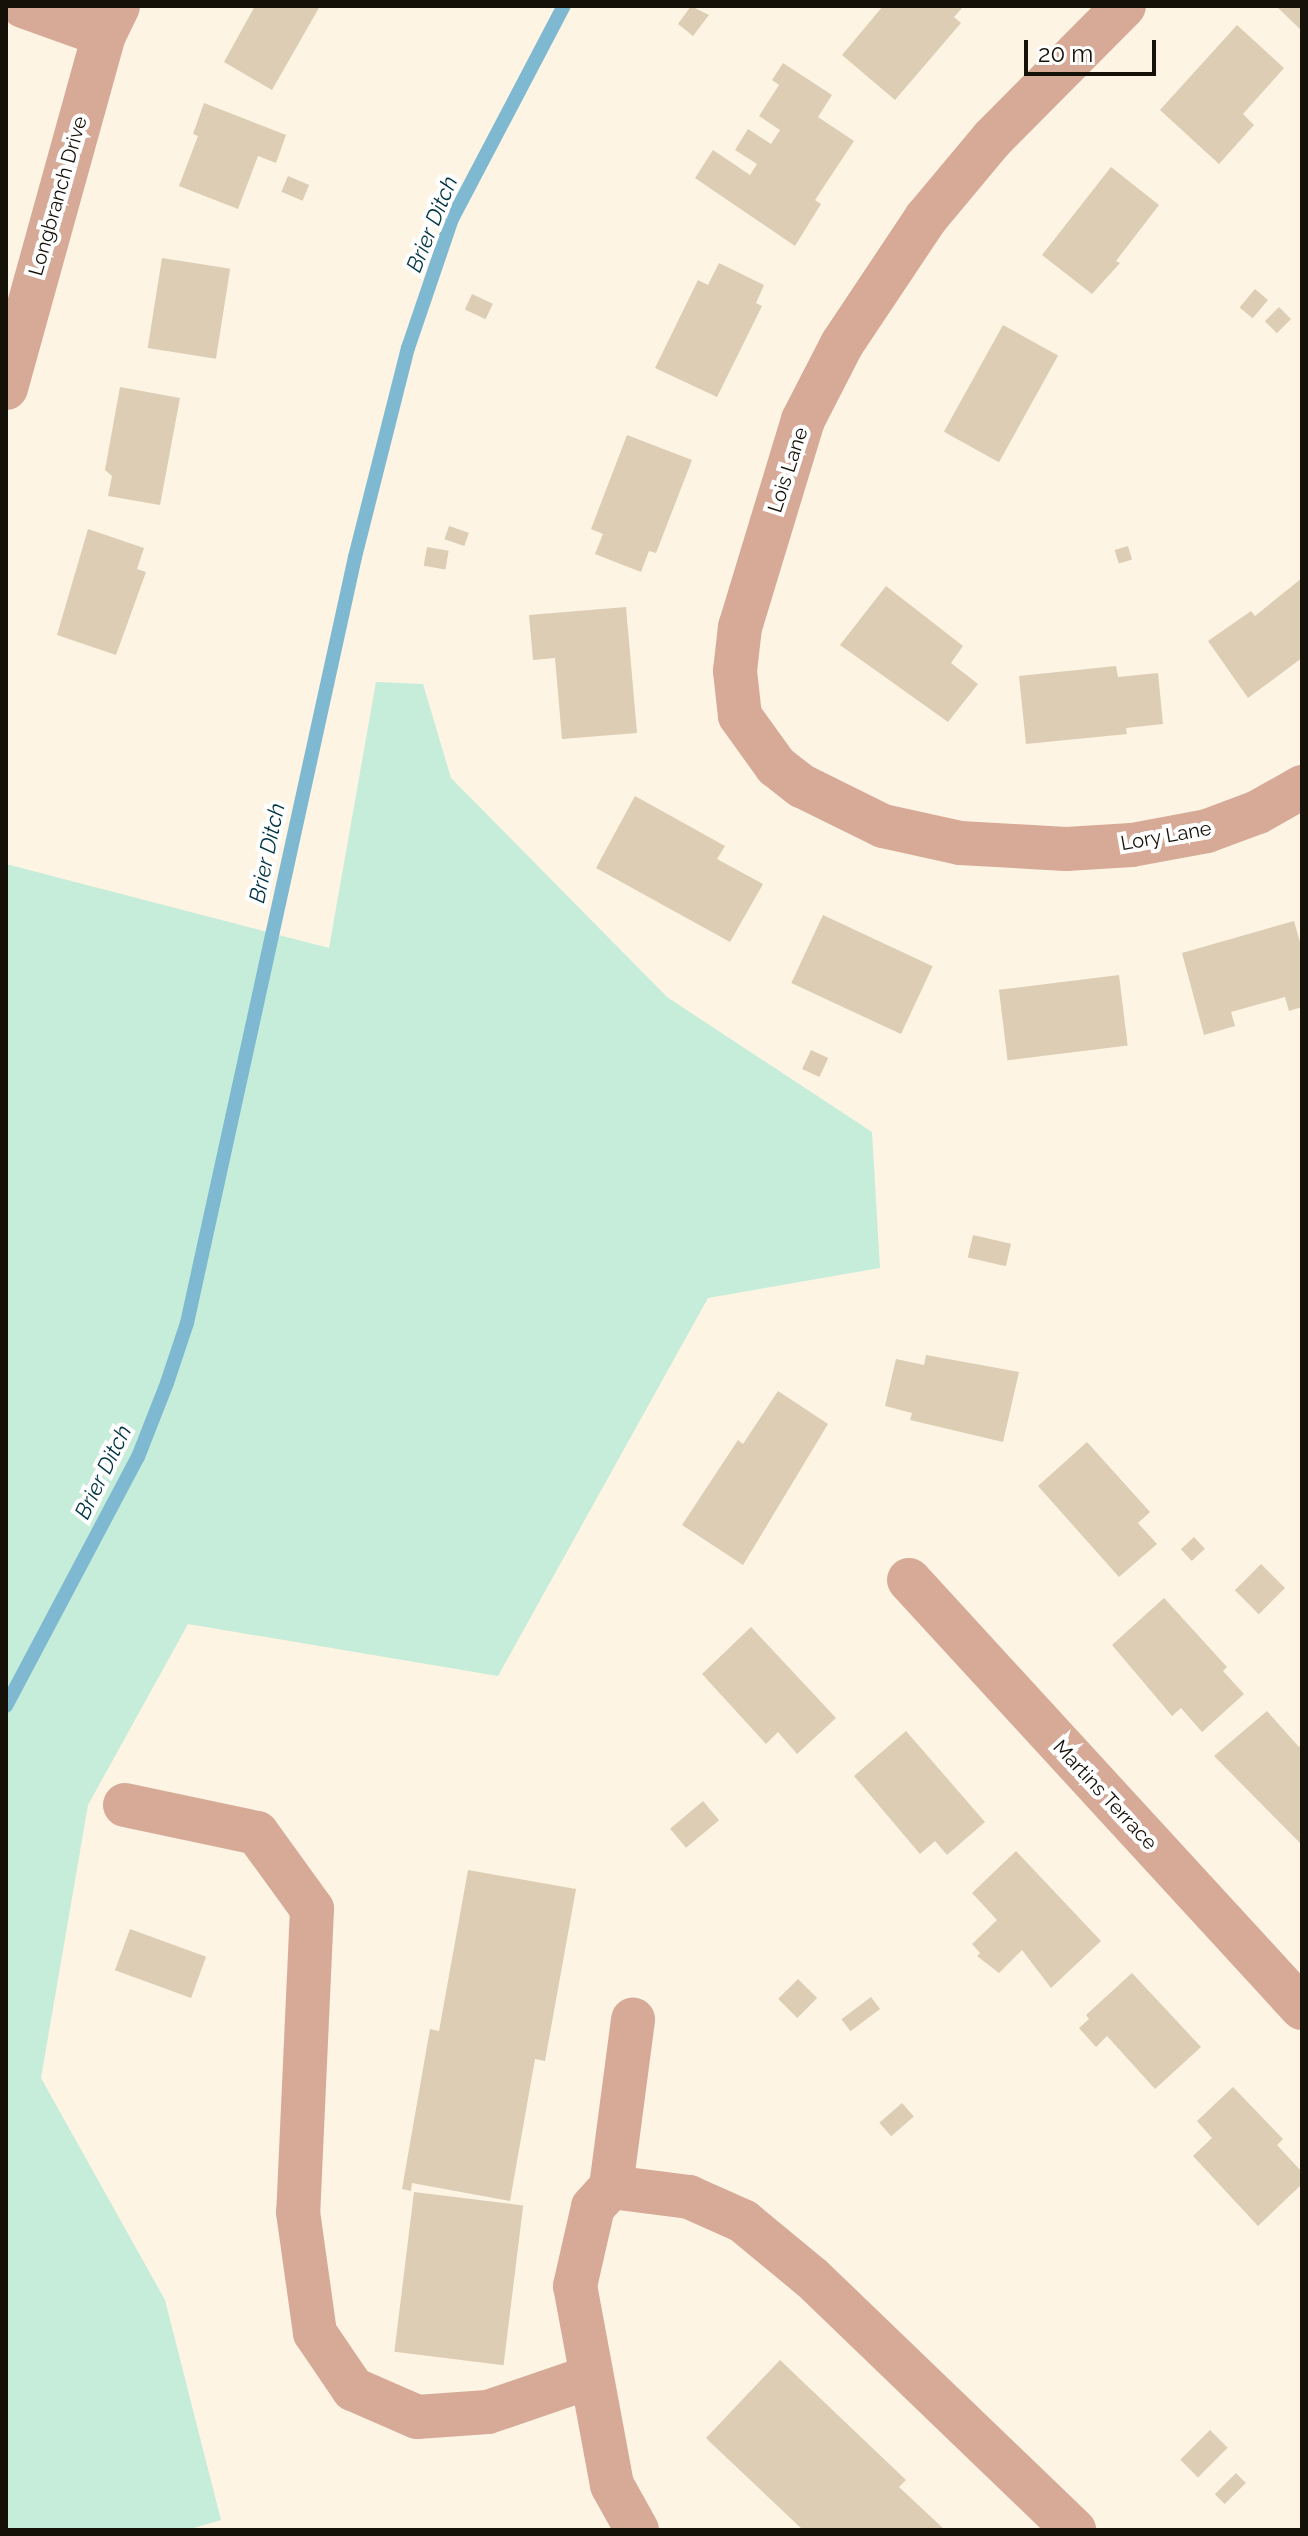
<!DOCTYPE html>
<style>
body{margin:0}
#map{position:relative;width:1308px;height:2536px;overflow:hidden;background:#fdf4e4;font-family:Raleway,sans-serif}
div>[style]{position:absolute}
[style*='--x']{left:calc(var(--x)*1px);top:calc(var(--y)*1px);width:calc(var(--w)*1px);rotate:calc(var(--a)*1deg)}
.green>*{inset:0;background:#c5edd9}
.stream>*{height:14px;margin:-7px;padding:0 7px;transform-origin:7px;border-radius:7px;background:#7fb8d1}
.building>*{inset:0;background:#ddcdb4;transform-origin:0 0}
.minor>*{height:44px;margin:-22px;padding:0 22px;transform-origin:22px;border-radius:22px;background:#d7aa98}
span{translate:-50% -50%;white-space:nowrap;text-align:center;line-height:1.15;-webkit-text-stroke:8px #fff;paint-order:stroke}
.street-label{font-size:20px;color:#161108}
.water-label{font-size:22px;color:#003445;font-style:italic}
.frame{position:absolute;inset:0;border:8px solid #161108;pointer-events:none}
.scale{position:absolute;left:1024px;top:40px;width:132px;height:36px;box-sizing:border-box;border:4px solid #161108;border-top:0;padding-left:10px;font-size:24px;line-height:28px;white-space:nowrap;color:#161108;-webkit-text-stroke:6px #fff;paint-order:stroke}
</style>
<div id="map">
<div class="green">
<div style="clip-path:polygon(376px 682px,423px 684px,451px 778px,667px 997px,872px 1132px,880px 1268px,708px 1298px,498px 1676px,188px 1624px,88px 1805px,41px 2078px,165px 2300px,221px 2520px,187px 2530px,6px 2530px,6px 864px,329px 948px)"></div>
</div>
<div class="stream">
<div style="--x:6;--y:1706;--w:282;--a:-62.1"></div>
<div style="--x:138;--y:1457;--w:79;--a:-68.6"></div>
<div style="--x:167;--y:1383;--w:63;--a:-71.6"></div>
<div style="--x:187;--y:1323;--w:784;--a:-77.63"></div>
<div style="--x:355;--y:557;--w:216;--a:-75.8"></div>
<div style="--x:408;--y:348;--w:136;--a:-71.2"></div>
<div style="--x:452;--y:219;--w:241;--a:-62.3"></div>
</div>
<div class="building">
<div style="clip-path:polygon(255px 6px,320px 6px,272px 90px,224px 62px)"></div>
<div style="clip-path:polygon(691px 6px,709px 15px,693px 36px,678px 24px)"></div>
<div style="clip-path:polygon(883px 6px,964px 6px,954px 17px,961px 23px,895px 100px,842px 55px)"></div>
<div style="clip-path:polygon(1276px 6px,1302px 6px,1302px 31px)"></div>
<div style="clip-path:polygon(1237px 25px,1284px 68px,1243px 114px,1254px 125px,1219px 164px,1160px 110px)"></div>
<div style="clip-path:polygon(783px 63px,832px 95px,818px 117px,854px 141px,815px 200px,821px 204px,795px 246px,695px 178px,713px 150px,750px 175px,757px 164px,735px 150px,748px 129px,771px 144px,780px 130px,759px 116px,779px 85px,772px 80px)"></div>
<div style="clip-path:polygon(204px 103px,286px 135px,276px 163px,258px 156px,238px 209px,179px 186px,198px 136px,193px 134px)"></div>
<div style="clip-path:polygon(1111px 167px,1159px 205px,1116px 261px,1120px 263px,1092px 294px,1042px 255px)"></div>
<div style="left:288px;top:176px;width:23px;height:17px;rotate:23deg"></div>
<div style="left:162px;top:258px;width:69px;height:91px;rotate:9deg"></div>
<div style="clip-path:polygon(719px 263px,764px 285px,756px 303px,762px 306px,717px 397px,655px 368px,698px 280px,708px 285px)"></div>
<div style="left:1255px;top:289px;width:17px;height:24px;rotate:40deg"></div>
<div style="left:472px;top:294px;width:23px;height:17px;rotate:25deg"></div>
<div style="left:1279px;top:307px;width:17px;height:20px;rotate:45deg"></div>
<div style="left:1003px;top:325px;width:63px;height:122px;rotate:29deg"></div>
<div style="clip-path:polygon(120px 387px,180px 398px,160px 505px,108px 496px,112px 476px,105px 470px)"></div>
<div style="clip-path:polygon(627px 435px,692px 460px,656px 553px,649px 551px,641px 572px,595px 554px,603px 534px,591px 529px)"></div>
<div style="left:449px;top:526px;width:21px;height:14px;rotate:19deg"></div>
<div style="clip-path:polygon(88px 529px,144px 548px,137px 569px,146px 572px,116px 655px,57px 635px)"></div>
<div style="left:1128px;top:546px;width:14px;height:14px;rotate:73deg"></div>
<div style="left:427px;top:547px;width:22px;height:19px;rotate:10deg"></div>
<div style="clip-path:polygon(1302px 578px,1302px 658px,1248px 698px,1208px 641px,1251px 611px,1255px 616px)"></div>
<div style="clip-path:polygon(886px 586px,963px 646px,951px 663px,978px 684px,948px 722px,840px 645px)"></div>
<div style="clip-path:polygon(626px 607px,637px 733px,562px 739px,555px 658px,533px 660px,529px 615px)"></div>
<div style="clip-path:polygon(1116px 666px,1118px 677px,1158px 673px,1163px 724px,1126px 728px,1127px 734px,1026px 744px,1019px 676px)"></div>
<div style="clip-path:polygon(635px 796px,725px 846px,717px 859px,763px 884px,730px 942px,596px 868px)"></div>
<div style="left:823px;top:915px;width:121px;height:75px;rotate:25deg"></div>
<div style="clip-path:polygon(1294px 921px,1302px 949px,1302px 1007px,1289px 1011px,1285px 997px,1231px 1012px,1235px 1026px,1204px 1035px,1182px 953px)"></div>
<div style="left:1119px;top:975px;width:71px;height:121px;rotate:83deg"></div>
<div style="left:811px;top:1050px;width:19px;height:21px;rotate:25deg"></div>
<div style="left:973px;top:1235px;width:39px;height:23px;rotate:13deg"></div>
<div style="clip-path:polygon(926px 1355px,1019px 1372px,1003px 1442px,910px 1420px,912px 1413px,885px 1406px,896px 1359px,924px 1365px)"></div>
<div style="clip-path:polygon(778px 1391px,828px 1424px,743px 1565px,682px 1525px,738px 1440px,743px 1444px)"></div>
<div style="clip-path:polygon(1087px 1442px,1150px 1512px,1138px 1523px,1157px 1544px,1119px 1577px,1038px 1486px)"></div>
<div style="left:1194px;top:1537px;width:16px;height:18px;rotate:47deg"></div>
<div style="left:1261px;top:1564px;width:34px;height:37px;rotate:45deg"></div>
<div style="clip-path:polygon(1164px 1598px,1227px 1667px,1223px 1671px,1244px 1694px,1202px 1732px,1181px 1708px,1172px 1716px,1112px 1645px)"></div>
<div style="clip-path:polygon(751px 1627px,836px 1718px,797px 1754px,778px 1732px,766px 1744px,702px 1674px)"></div>
<div style="clip-path:polygon(1267px 1711px,1299px 1747px,1302px 1744px,1302px 1845px,1214px 1756px)"></div>
<div style="clip-path:polygon(906px 1731px,985px 1822px,947px 1855px,935px 1841px,920px 1854px,854px 1776px)"></div>
<div style="left:703px;top:1801px;width:25px;height:43px;rotate:50deg"></div>
<div style="clip-path:polygon(1016px 1851px,1101px 1941px,1051px 1988px,1022px 1950px,999px 1973px,977px 1956px,980px 1953px,972px 1944px,997px 1920px,972px 1893px)"></div>
<div style="clip-path:polygon(468px 1870px,576px 1889px,545px 2061px,535px 2059px,510px 2201px,412px 2183px,411px 2191px,402px 2189px,430px 2029px,439px 2031px)"></div>
<div style="left:130px;top:1929px;width:81px;height:44px;rotate:20deg"></div>
<div style="clip-path:polygon(1132px 1973px,1201px 2047px,1155px 2089px,1107px 2036px,1096px 2047px,1079px 2028px,1089px 2019px,1086px 2015px)"></div>
<div style="left:798px;top:1979px;width:27px;height:28px;rotate:45deg"></div>
<div style="left:871px;top:1997px;width:15px;height:37px;rotate:53deg"></div>
<div style="clip-path:polygon(1233px 2087px,1283px 2139px,1277px 2145px,1302px 2172px,1302px 2184px,1258px 2226px,1193px 2156px,1212px 2138px,1197px 2121px)"></div>
<div style="left:902px;top:2103px;width:18px;height:30px;rotate:49deg"></div>
<div style="left:414px;top:2192px;width:110px;height:161px;rotate:7deg"></div>
<div style="clip-path:polygon(780px 2360px,906px 2480px,899px 2487px,945px 2530px,803px 2530px,710px 2442px,706px 2438px)"></div>
<div style="left:1210px;top:2430px;width:25px;height:42px;rotate:45deg"></div>
<div style="left:1236px;top:2473px;width:14px;height:30px;rotate:45deg"></div>
</div>
<div class="minor">
<div style="--x:23;--y:6;--w:86;--a:19.7"></div>
<div style="--x:1124;--y:6;--w:187;--a:134.8"></div>
<div style="--x:992;--y:139;--w:103;--a:129.9"></div>
<div style="--x:926;--y:218;--w:151;--a:123.7"></div>
<div style="--x:842;--y:344;--w:85;--a:117.2"></div>
<div style="--x:803;--y:420;--w:216;--a:106.9"></div>
<div style="--x:740;--y:627;--w:44;--a:96.5"></div>
<div style="--x:735;--y:671;--w:45;--a:83.7"></div>
<div style="--x:740;--y:716;--w:62;--a:54.2"></div>
<div style="--x:776;--y:766;--w:33;--a:38"></div>
<div style="--x:802;--y:786;--w:90;--a:26.3"></div>
<div style="--x:883;--y:826;--w:79;--a:12.4"></div>
<div style="--x:960;--y:843;--w:106;--a:3.2"></div>
<div style="--x:1066;--y:849;--w:66;--a:-3.5"></div>
<div style="--x:1132;--y:845;--w:76;--a:-10.6"></div>
<div style="--x:1207;--y:831;--w:54;--a:-20.4"></div>
<div style="--x:1258;--y:812;--w:51;--a:-29.6"></div>
<div style="--x:6;--y:388;--w:366;--a:-74.5"></div>
<div style="--x:104;--y:35;--w:32;--a:-64"></div>
<div style="--x:909;--y:1580;--w:581;--a:47.44"></div>
<div style="--x:125;--y:1805;--w:135;--a:12"></div>
<div style="--x:257;--y:1833;--w:94;--a:54.1"></div>
<div style="--x:312;--y:1909;--w:303;--a:92.6"></div>
<div style="--x:298;--y:2212;--w:122;--a:82"></div>
<div style="--x:315;--y:2333;--w:68;--a:55.8"></div>
<div style="--x:353;--y:2389;--w:70;--a:23.6"></div>
<div style="--x:417;--y:2417;--w:71;--a:-4"></div>
<div style="--x:488;--y:2412;--w:108;--a:-18.9"></div>
<div style="--x:611;--y:2187;--w:169;--a:-82.5"></div>
<div style="--x:637;--y:2530;--w:51;--a:-119.1"></div>
<div style="--x:612;--y:2485;--w:202;--a:-100.5"></div>
<div style="--x:575;--y:2286;--w:81;--a:-77.2"></div>
<div style="--x:593;--y:2207;--w:27;--a:-48"></div>
<div style="--x:611;--y:2187;--w:79;--a:7.3"></div>
<div style="--x:689;--y:2197;--w:59;--a:24"></div>
<div style="--x:743;--y:2221;--w:89;--a:39.6"></div>
<div style="--x:812;--y:2278;--w:364;--a:43.9"></div>
</div>
<div class="street-label">
<span style="left:58px;top:196px;rotate:-74deg">Longbranch Drive</span>
<span style="left:788px;top:470px;rotate:-72deg">Lois Lane</span>
<span style="left:1166px;top:836px;rotate:-10deg">Lory Lane</span>
<span style="left:1105px;top:1795px;rotate:47deg">Martins Terrace</span>
</div>
<div class="water-label">
<span style="left:432px;top:224px;rotate:-68deg">Brier Ditch</span>
<span style="left:267px;top:853px;rotate:-78deg">Brier Ditch</span>
<span style="left:103px;top:1472px;rotate:-64deg">Brier Ditch</span>
</div>
<div class="frame"></div>
<div class="scale">20 m</div>
</div>
